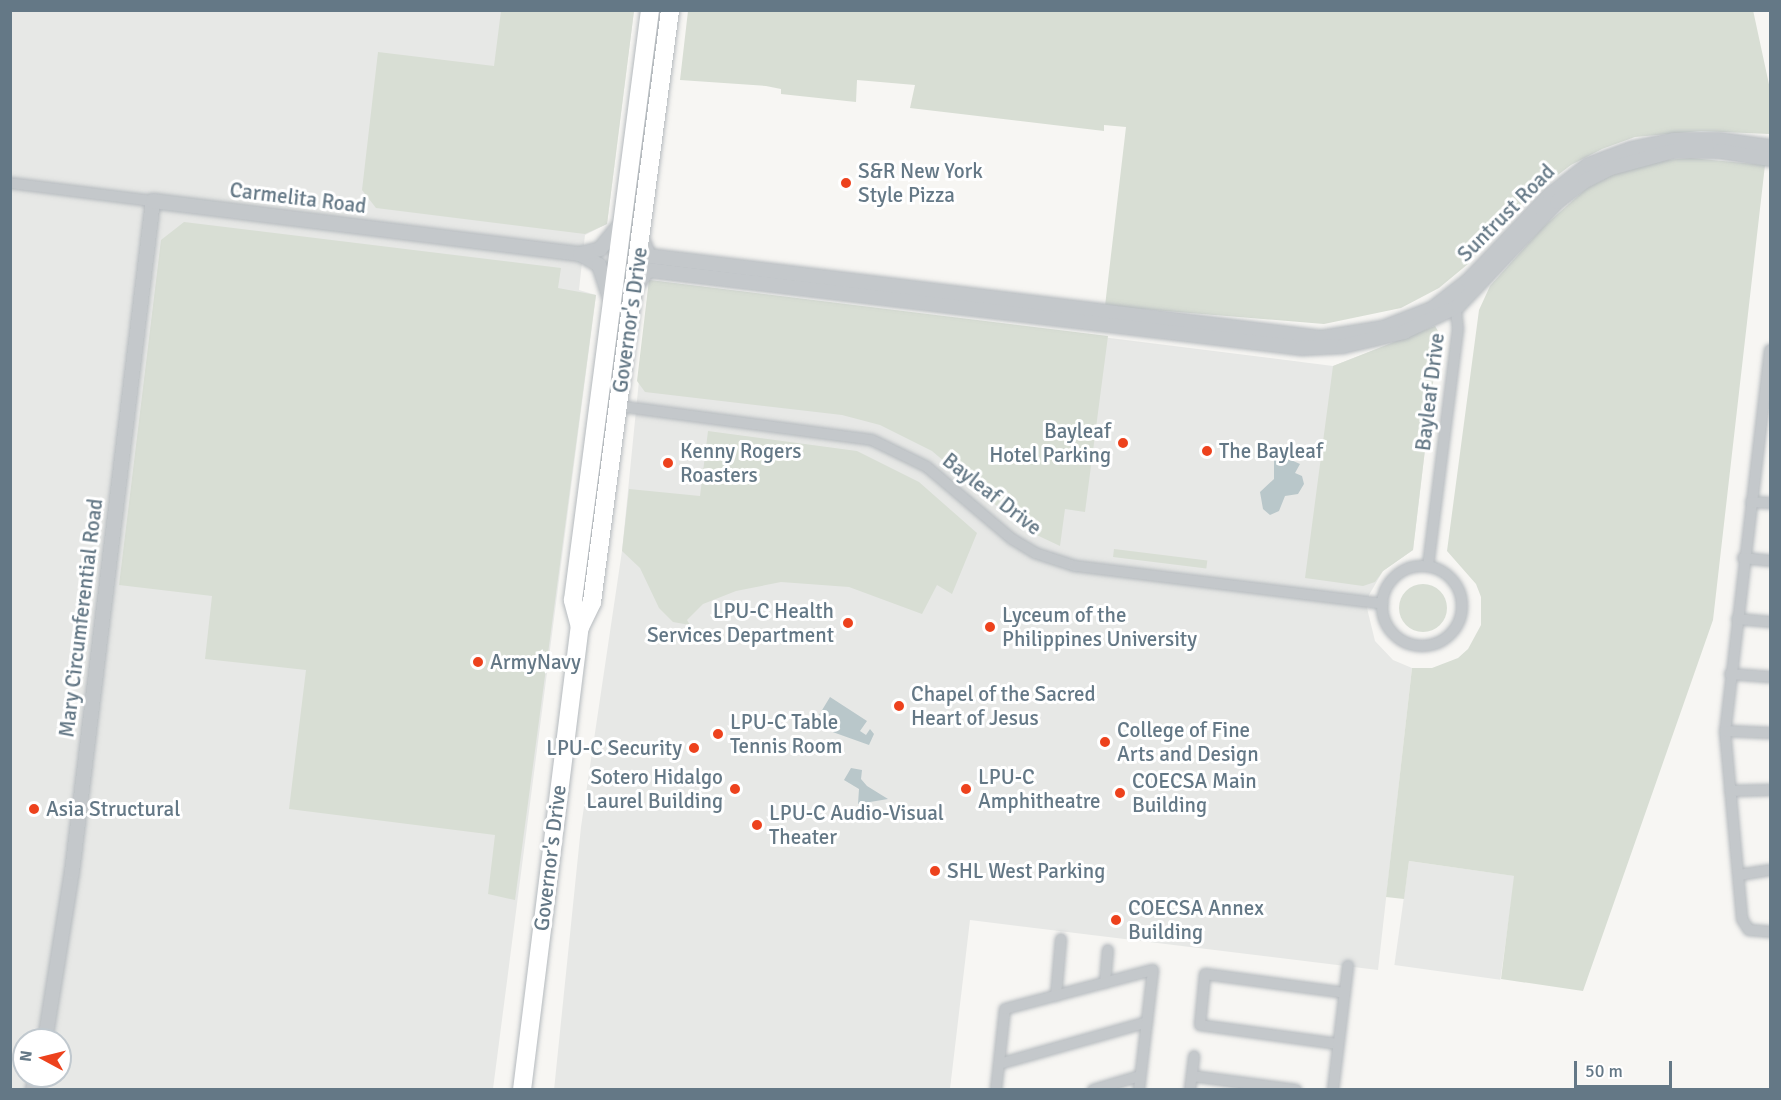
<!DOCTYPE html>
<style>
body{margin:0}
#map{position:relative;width:1781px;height:1100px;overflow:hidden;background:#f7f6f3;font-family:Signika,sans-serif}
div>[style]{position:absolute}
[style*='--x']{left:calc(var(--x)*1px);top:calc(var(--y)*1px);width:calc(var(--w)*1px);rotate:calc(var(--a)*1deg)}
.built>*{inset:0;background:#e7e8e6;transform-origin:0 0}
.green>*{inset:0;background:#d8ded4;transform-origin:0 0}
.round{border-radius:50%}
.water>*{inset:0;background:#b9c7ca}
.roads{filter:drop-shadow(0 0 2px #b5babe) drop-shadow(0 0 2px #b5babe)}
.minor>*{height:10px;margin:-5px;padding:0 5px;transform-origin:5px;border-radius:5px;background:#c4c8cb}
.minor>.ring{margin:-5px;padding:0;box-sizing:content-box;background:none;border:10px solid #c4c8cb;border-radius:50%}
.tertiary>*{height:14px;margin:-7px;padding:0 7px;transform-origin:7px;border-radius:7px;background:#c4c8cb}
.primary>*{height:18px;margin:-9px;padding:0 9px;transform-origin:9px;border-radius:9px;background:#fff}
.dots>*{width:16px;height:16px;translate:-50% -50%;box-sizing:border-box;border:3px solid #fff;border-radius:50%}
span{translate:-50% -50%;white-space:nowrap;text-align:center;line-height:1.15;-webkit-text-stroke:6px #fff;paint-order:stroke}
.poi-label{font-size:21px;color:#647886}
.left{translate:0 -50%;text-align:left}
.right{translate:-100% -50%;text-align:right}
.street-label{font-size:21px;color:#647886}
.frame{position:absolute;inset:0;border:12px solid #647886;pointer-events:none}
.north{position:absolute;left:12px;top:1028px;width:60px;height:60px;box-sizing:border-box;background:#fff;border:2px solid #c1c9cf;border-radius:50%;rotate:277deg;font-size:16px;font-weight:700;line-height:24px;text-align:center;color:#647886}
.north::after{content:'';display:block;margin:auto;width:21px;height:27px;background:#ed421d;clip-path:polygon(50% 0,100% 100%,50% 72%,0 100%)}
.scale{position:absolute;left:1574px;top:1061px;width:98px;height:27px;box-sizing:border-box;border:3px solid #647886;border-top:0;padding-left:8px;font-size:18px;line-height:21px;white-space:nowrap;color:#647886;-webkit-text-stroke:4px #fff;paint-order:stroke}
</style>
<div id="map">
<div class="built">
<div style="clip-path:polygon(evenodd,10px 11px,634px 11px,607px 224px,585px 235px,579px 290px,596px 295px,493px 1089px,11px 1089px,10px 11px,24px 1040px,60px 1040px,60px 1076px,24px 1076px,24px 1040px)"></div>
<div style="clip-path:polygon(649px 280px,1333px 366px,1435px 326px,1439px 333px,1413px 550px,1383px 571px,1369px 595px,1367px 608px,1375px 641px,1393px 660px,1412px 668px,1378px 970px,970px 920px,950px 1089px,554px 1090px,581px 827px,622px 551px)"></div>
<div style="left:1409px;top:861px;width:107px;height:105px;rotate:8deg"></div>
</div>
<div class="green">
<div style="clip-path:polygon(1753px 10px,1770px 89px,1769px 134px,1701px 131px,1635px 137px,1602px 149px,1571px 165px,1525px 200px,1468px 264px,1439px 288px,1401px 308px,1324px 324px,1105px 306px,1126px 127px,1104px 125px,1104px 131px,910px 108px,915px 85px,857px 80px,856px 102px,781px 94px,781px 89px,766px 86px,680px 80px,688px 11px)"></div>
<div style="clip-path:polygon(501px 11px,634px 11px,607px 224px,585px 234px,376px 208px,362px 190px,378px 52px,494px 66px)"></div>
<div style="clip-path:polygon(1691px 158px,1765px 165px,1713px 620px,1583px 991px,1501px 979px,1514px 876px,1409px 861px,1404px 899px,1386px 897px,1412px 668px,1432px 668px,1458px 658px,1468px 649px,1481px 625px,1481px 597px,1476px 584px,1447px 551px,1479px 310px,1490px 286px,1543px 227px,1587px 188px,1614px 174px,1664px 160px)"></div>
<div style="clip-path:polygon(184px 222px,561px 268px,558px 288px,596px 295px,515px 900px,488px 894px,495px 835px,289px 809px,306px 670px,205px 659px,212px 596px,119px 585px,161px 240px)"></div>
<div style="clip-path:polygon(649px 280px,1108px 336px,1085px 512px,1065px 509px,1060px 546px,1024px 529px,932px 451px,880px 425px,842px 415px,645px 392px,637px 381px)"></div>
<div style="clip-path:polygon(1435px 326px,1439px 333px,1413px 550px,1383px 571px,1375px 582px,1363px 586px,1305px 578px,1333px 366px)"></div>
<div style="clip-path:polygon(708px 431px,857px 451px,919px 482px,977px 533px,952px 594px,937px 585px,922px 614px,849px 587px,781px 582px,736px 591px,703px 604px,687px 620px,690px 625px,673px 622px,659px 608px,640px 568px,622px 551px,629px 489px,700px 496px)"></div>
<div style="left:1114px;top:549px;width:94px;height:8px;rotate:7deg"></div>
<div class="round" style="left:1399px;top:584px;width:48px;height:48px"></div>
</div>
<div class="water">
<div style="clip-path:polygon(1285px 445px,1292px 451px,1291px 460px,1300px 464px,1295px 473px,1302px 476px,1304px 484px,1298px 494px,1285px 496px,1279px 511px,1270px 515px,1263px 509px,1260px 492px,1274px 479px,1274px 448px)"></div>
<div style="clip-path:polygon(830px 697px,867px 721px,860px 731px,866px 735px,870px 729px,874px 734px,869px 745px,813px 725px)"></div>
<div style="clip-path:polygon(851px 768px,862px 770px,861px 779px,867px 786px,888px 799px,858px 804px,859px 789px,844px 780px)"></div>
</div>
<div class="roads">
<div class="minor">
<div style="--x:10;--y:183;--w:144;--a:7.2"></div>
<div style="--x:1770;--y:350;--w:384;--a:96.7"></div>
<div style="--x:1725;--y:731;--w:189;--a:84.8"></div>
<div style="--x:1742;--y:919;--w:13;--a:58"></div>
<div style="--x:1749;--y:930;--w:21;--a:5"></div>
<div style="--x:618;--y:406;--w:256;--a:7.6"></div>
<div style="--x:872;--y:440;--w:61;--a:26.1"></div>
<div style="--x:927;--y:467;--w:111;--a:40.3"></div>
<div style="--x:1012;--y:539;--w:27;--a:31"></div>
<div style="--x:1035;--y:553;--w:42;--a:18"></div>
<div style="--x:1075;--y:566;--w:310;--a:7"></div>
<div style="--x:1751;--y:502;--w:19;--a:3"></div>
<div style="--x:1743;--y:558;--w:27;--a:6"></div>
<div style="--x:1428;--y:566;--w:239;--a:-82.8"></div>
<div style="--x:1458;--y:329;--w:27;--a:-96"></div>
<div class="ring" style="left:1382px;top:566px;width:70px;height:70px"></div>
<div style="--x:1737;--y:619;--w:33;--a:5"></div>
<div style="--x:1730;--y:674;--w:40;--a:4.3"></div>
<div style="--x:1725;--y:731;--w:45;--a:2.5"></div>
<div style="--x:1730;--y:791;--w:40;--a:-1.4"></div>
<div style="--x:1739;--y:875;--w:31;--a:-9"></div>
<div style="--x:1105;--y:983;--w:33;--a:-85"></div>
<div style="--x:1056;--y:996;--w:57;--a:-85"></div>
<div style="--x:1338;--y:1044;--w:139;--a:-172.2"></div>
<div style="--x:1200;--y:1025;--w:51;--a:-84.4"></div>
<div style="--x:1205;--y:974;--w:141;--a:7.7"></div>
<div style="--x:999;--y:1064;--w:154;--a:-15.8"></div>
<div style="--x:1192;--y:1076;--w:105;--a:7.7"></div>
<div style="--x:996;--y:1090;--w:81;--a:-83.7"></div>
<div style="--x:1005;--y:1009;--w:153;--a:-14.8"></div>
<div style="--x:1153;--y:970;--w:121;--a:96.7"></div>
<div style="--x:1093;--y:1090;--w:49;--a:-16.6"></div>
<div style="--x:1190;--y:1090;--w:34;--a:-83"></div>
<div style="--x:1333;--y:1090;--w:125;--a:-83.1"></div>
</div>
<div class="tertiary">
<div style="--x:642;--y:239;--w:18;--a:68"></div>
<div style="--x:649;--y:256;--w:677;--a:6.96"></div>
<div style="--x:1321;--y:338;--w:63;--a:-9.2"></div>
<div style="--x:1383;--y:328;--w:53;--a:-21.2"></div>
<div style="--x:1432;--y:309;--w:46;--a:-37.9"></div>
<div style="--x:1468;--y:281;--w:119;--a:-46.4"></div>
<div style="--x:1550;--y:195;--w:48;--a:-38.3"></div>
<div style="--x:1588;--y:165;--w:46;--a:-20.4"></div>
<div style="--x:1631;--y:149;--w:44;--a:-11.8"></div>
<div style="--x:1674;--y:140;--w:45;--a:0"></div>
<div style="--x:1719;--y:140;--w:51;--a:7.8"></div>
<div style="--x:580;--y:254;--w:22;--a:30"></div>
<div style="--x:599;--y:265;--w:33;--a:72"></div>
<div style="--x:635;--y:288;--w:22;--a:-54"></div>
<div style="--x:648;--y:270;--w:659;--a:6.8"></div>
<div style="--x:1302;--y:348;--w:41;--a:-2.8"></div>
<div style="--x:1343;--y:346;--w:63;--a:-12.9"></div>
<div style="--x:1404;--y:332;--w:60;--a:-25.7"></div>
<div style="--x:1458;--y:306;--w:144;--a:-46.4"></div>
<div style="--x:1557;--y:202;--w:35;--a:-37"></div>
<div style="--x:1585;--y:181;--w:29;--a:-27"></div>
<div style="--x:1611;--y:168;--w:65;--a:-15.1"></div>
<div style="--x:1674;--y:151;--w:46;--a:0"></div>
<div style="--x:1720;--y:151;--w:51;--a:9.1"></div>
<div style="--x:45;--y:1040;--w:170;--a:-80.9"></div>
<div style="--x:72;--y:872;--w:676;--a:-83.12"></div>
<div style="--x:153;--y:201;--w:430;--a:7.1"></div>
<div style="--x:580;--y:254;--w:21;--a:-14"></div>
<div style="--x:600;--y:249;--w:32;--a:-51"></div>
<div style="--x:33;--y:1090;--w:14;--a:-78"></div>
</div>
<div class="primary">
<div style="--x:580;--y:627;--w:28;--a:-105"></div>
<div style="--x:573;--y:600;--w:595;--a:-82.56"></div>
<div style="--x:522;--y:1090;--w:467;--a:-82.9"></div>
<div style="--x:580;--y:627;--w:28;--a:-64"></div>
<div style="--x:592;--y:602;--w:597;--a:-82.49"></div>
</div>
</div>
<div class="dots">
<div style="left:846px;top:183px;background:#ed421d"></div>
<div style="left:1123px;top:443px;background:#ed421d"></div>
<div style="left:1207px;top:451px;background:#ed421d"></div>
<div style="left:668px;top:463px;background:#ed421d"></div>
<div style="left:848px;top:623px;background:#ed421d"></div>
<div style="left:990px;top:627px;background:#ed421d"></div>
<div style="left:478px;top:662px;background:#ed421d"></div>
<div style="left:899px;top:706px;background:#ed421d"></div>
<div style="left:718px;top:734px;background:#ed421d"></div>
<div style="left:1105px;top:742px;background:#ed421d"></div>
<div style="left:694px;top:748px;background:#ed421d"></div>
<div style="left:735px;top:789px;background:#ed421d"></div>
<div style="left:966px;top:789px;background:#ed421d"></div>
<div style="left:1120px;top:793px;background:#ed421d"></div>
<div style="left:34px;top:809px;background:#ed421d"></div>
<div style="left:757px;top:825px;background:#ed421d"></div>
<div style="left:935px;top:871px;background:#ed421d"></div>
<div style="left:1116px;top:920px;background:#ed421d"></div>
</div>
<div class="poi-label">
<span class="left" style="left:858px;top:183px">S&amp;R New York<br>Style Pizza</span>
<span class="right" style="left:1111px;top:443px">Bayleaf<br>Hotel Parking</span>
<span class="left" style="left:680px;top:463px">Kenny Rogers<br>Roasters</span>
<span class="left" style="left:1219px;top:451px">The Bayleaf</span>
<span class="right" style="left:834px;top:623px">LPU-C Health<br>Services Department</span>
<span class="left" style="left:1002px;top:627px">Lyceum of the<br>Philippines University</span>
<span class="left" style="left:490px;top:662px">ArmyNavy</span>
<span class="left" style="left:911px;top:706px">Chapel of the Sacred<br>Heart of Jesus</span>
<span class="left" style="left:730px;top:734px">LPU-C Table<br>Tennis Room</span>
<span class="left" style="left:1117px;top:742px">College of Fine<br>Arts and Design</span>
<span class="right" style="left:682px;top:748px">LPU-C Security</span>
<span class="right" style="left:723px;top:789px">Sotero Hidalgo<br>Laurel Building</span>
<span class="left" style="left:978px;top:789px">LPU-C<br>Amphitheatre</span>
<span class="left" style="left:1132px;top:793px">COECSA Main<br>Building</span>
<span class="left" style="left:46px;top:809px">Asia Structural</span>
<span class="left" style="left:769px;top:825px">LPU-C Audio-Visual<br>Theater</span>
<span class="left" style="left:947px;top:871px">SHL West Parking</span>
<span class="left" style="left:1128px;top:920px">COECSA Annex<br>Building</span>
</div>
<div class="street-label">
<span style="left:298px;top:198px;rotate:7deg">Carmelita Road</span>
<span style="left:1506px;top:213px;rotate:-45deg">Suntrust Road</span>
<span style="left:630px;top:320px;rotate:-82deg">Governor's Drive</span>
<span style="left:1430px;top:392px;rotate:-83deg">Bayleaf Drive</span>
<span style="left:992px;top:494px;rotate:38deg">Bayleaf Drive</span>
<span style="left:81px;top:618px;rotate:-83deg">Mary Circumferential Road</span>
<span style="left:550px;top:858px;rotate:-83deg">Governor's Drive</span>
</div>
<div class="frame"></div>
<div class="north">N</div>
<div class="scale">50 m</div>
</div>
